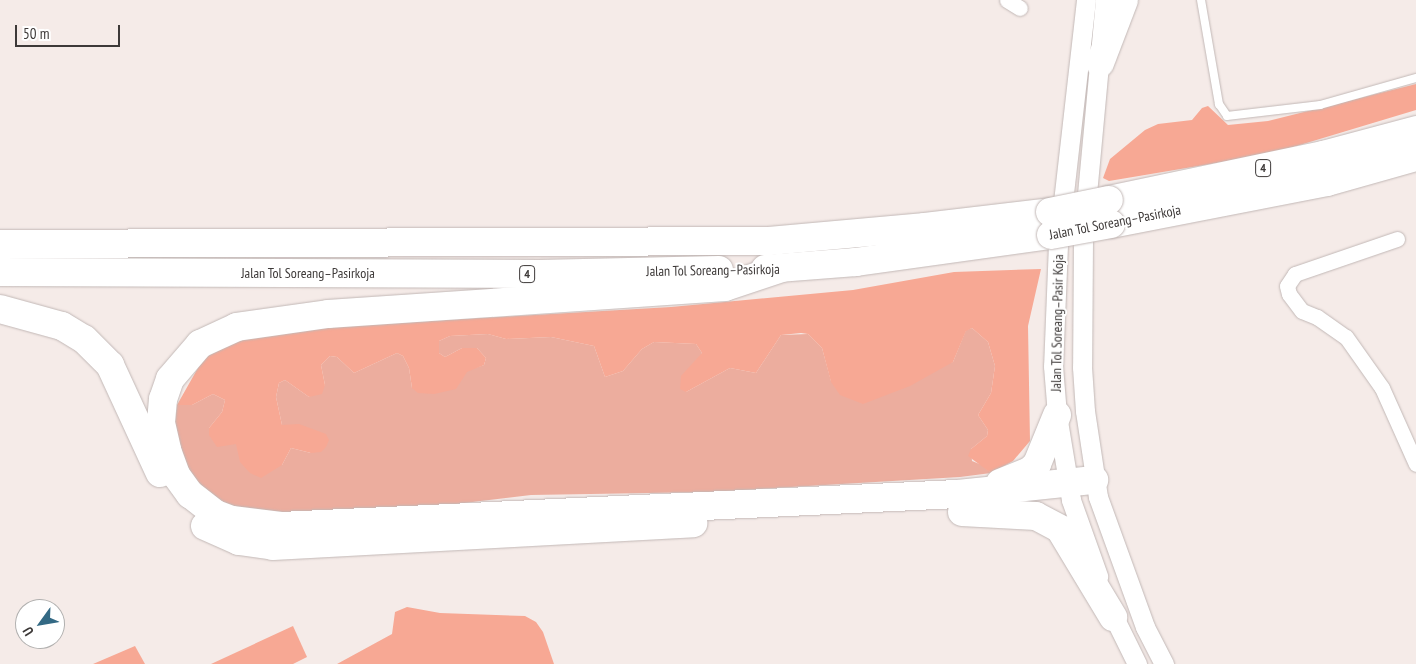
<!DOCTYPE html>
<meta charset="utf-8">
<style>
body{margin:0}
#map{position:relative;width:1416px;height:664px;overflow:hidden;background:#f5ebe8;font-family:"PT Sans Narrow",sans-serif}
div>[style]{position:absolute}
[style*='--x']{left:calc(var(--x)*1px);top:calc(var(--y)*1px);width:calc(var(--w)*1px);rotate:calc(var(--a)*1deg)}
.green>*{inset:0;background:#ecad9e}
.forest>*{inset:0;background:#f7a894}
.roads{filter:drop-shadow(0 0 1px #c2b8b6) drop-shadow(0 0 1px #c2b8b6)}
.service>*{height:8px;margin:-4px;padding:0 4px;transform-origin:4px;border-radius:4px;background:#fff}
.minor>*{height:15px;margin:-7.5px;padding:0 7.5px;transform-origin:7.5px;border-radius:7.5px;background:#fff}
.tertiary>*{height:19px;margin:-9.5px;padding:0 9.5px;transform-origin:9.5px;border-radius:9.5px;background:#fff}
.motorway>*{height:28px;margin:-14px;padding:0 14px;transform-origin:14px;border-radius:14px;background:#fff}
.bridges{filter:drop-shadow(0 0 1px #c2b8b6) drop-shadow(0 0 1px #c2b8b6)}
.motorway-bridge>*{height:28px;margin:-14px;padding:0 14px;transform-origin:14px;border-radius:14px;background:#fff}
span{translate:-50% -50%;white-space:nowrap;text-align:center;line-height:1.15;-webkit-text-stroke:4px #fff;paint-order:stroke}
.shield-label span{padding:1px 4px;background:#fff;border:1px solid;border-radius:4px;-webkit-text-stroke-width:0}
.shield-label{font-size:12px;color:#3d3938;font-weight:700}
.street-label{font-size:14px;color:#3d3938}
.north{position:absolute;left:15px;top:599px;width:50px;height:50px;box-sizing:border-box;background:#fff;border:1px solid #b1b0af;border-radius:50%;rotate:238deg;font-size:14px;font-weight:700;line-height:20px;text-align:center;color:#3d3938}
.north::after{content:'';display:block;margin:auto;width:18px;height:22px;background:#336984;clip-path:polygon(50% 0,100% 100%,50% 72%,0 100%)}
.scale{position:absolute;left:15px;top:25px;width:105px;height:22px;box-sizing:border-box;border:2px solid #3d3938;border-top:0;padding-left:6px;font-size:15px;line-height:18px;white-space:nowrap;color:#3d3938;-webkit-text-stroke:4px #fff;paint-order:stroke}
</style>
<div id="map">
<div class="green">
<div style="clip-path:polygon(972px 328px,988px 342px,995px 366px,991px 393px,978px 415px,988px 430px,987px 436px,971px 449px,972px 461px,982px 465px,991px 473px,960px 477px,708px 492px,531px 495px,356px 516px,271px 519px,220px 503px,195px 481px,182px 458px,175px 423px,177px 405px,192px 405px,213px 394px,225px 400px,222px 412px,209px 428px,282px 465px,291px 448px,311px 453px,282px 425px,276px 397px,279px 383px,285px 380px,309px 397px,325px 385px,321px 365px,330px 356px,337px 357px,354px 373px,397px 353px,403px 356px,409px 368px,412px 388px,484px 365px,486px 358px,477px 348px,462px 348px,445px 357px,439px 353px,439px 341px,450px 336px,488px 334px,506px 339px,551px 337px,594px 346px,605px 377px,623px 371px,642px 349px,654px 342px,696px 344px,702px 353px,686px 392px,730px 368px,756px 373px,781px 335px,808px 334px,822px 348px,831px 381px,953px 362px,966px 330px)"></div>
</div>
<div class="forest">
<div style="clip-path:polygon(1416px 84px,1416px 110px,1270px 154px,1109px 181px,1103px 178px,1110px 159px,1145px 130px,1158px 124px,1192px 120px,1202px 108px,1208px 106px,1228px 125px,1268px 121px)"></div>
<div style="clip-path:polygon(1041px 269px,1028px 326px,1030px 441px,1013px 461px,991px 473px,968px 456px,971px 449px,987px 436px,988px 430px,978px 415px,991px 393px,995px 366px,988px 342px,972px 328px,966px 331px,953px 362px,910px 386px,863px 404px,840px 395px,831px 382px,822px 348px,808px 334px,801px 333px,781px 335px,756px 373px,730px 368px,686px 392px,680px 389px,681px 376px,702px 353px,696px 344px,654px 342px,642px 349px,623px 371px,605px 377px,594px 346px,551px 337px,506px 339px,488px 334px,450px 336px,439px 341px,439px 353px,445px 357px,462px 348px,477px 348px,486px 358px,484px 365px,467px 372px,456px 389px,434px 394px,418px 393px,412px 388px,409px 368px,403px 356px,397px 353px,354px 373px,337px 357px,330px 356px,321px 365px,325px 385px,322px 394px,309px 397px,285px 380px,279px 383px,276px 397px,282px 425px,299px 424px,326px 434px,329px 440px,326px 447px,321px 452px,311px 453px,291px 448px,282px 465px,261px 478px,250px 473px,240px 462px,236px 444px,217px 447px,209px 435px,209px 428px,222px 412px,225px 400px,213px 394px,192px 405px,177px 405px,203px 359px,246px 335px,344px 326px,671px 307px,853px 290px,954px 272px)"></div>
<div style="clip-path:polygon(407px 607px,440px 613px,525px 616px,536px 622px,543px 632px,554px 664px,337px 664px,392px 634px,395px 612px)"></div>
<div style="clip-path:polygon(293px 626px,307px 657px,293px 664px,211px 664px)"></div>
<div style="clip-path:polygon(135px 646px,145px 664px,93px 664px)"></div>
</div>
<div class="roads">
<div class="service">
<div style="--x:1201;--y:0;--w:106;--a:80.2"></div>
<div style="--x:1219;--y:104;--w:14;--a:56"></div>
<div style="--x:1227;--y:116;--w:94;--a:-6.7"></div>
<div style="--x:1320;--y:105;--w:100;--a:-15.7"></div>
</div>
<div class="minor">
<div style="--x:1007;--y:0;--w:15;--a:32"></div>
<div style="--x:1397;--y:239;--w:108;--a:161.1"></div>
<div style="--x:1295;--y:274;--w:14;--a:124"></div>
<div style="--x:1287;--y:286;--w:8;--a:76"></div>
<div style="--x:1289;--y:294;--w:21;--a:53"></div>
<div style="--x:1302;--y:311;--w:16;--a:22"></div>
<div style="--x:1317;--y:317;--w:35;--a:35"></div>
<div style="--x:1346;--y:337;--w:62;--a:54.8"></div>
<div style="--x:1382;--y:388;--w:83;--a:65.9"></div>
</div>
<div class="tertiary">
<div style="--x:1086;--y:0;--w:246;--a:96.5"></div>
<div style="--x:1058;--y:244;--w:122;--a:92.3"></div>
<div style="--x:1053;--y:366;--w:49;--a:85.3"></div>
<div style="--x:1057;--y:415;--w:86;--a:80.6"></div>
<div style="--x:1071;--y:500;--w:81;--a:70.4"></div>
<div style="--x:1105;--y:0;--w:240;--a:95.3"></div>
<div style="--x:1083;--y:239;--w:128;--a:90.4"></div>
<div style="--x:1082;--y:367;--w:44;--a:86.1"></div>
<div style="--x:1085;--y:411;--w:87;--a:81.4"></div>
<div style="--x:1098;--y:497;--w:138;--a:70.1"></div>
<div style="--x:1145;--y:627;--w:42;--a:62.8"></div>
<div style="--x:1109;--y:607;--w:64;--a:63.8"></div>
</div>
<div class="motorway">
<div style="--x:1100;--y:63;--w:67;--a:-69.1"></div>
<div style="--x:1109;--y:200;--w:219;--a:-11.9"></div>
<div style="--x:1323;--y:155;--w:96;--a:-15"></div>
<div style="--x:1111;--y:224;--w:220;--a:-11"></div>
<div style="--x:1327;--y:182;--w:92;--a:-15.7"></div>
<div style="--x:0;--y:244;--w:769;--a:-0.22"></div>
<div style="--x:769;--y:241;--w:157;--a:-5.1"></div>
<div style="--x:925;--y:227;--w:126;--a:-6.8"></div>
<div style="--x:782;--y:268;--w:60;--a:161.6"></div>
<div style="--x:725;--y:287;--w:398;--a:176.1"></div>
<div style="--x:328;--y:314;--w:92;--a:171.9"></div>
<div style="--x:237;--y:327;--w:41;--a:155.3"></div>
<div style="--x:200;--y:344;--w:46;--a:130.6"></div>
<div style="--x:170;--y:379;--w:21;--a:109"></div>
<div style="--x:163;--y:399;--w:24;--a:95"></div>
<div style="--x:161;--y:423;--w:28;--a:77"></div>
<div style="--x:167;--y:450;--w:27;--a:70"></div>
<div style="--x:176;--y:475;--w:24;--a:54"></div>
<div style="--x:190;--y:494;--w:33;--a:38"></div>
<div style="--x:216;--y:514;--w:17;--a:21"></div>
<div style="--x:232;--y:520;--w:49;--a:7"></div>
<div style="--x:281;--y:526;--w:678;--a:-2.71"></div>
<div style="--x:958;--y:494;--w:137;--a:-5.9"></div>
<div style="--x:765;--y:269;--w:91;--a:-4.4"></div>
<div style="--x:856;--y:262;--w:197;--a:-7.9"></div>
<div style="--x:0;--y:272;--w:539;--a:0.21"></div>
<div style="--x:539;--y:274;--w:180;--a:-1.3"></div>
<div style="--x:0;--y:309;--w:64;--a:15.3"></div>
<div style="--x:62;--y:326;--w:26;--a:31"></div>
<div style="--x:84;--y:339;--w:37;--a:45"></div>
<div style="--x:110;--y:365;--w:119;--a:65.2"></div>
<div style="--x:1000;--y:483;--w:32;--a:-22"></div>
<div style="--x:1030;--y:471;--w:10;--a:-45"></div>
<div style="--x:1037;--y:464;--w:53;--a:-67.8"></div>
<div style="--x:962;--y:512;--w:74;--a:3.1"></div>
<div style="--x:1036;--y:516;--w:27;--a:28"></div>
<div style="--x:1060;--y:529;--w:103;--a:58.9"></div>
<div style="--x:205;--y:526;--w:37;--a:24"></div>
<div style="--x:239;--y:541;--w:34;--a:8"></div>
<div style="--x:273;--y:546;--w:421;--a:-3.1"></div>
</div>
</div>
<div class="bridges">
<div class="motorway-bridge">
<div style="--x:1050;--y:212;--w:60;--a:-11.5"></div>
<div style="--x:1051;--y:235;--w:61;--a:-10.4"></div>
</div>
</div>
<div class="shield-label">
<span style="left:1263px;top:168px">4</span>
<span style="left:527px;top:274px">4</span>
</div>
<div class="street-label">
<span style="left:1115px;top:222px;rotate:-11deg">Jalan Tol Soreang–Pasirkoja</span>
<span style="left:713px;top:270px;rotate:-1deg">Jalan Tol Soreang–Pasirkoja</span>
<span style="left:308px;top:273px">Jalan Tol Soreang–Pasirkoja</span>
<span style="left:1057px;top:323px;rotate:-89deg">Jalan Tol Soreang–Pasir Koja</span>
</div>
<div class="north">U</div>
<div class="scale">50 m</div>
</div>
